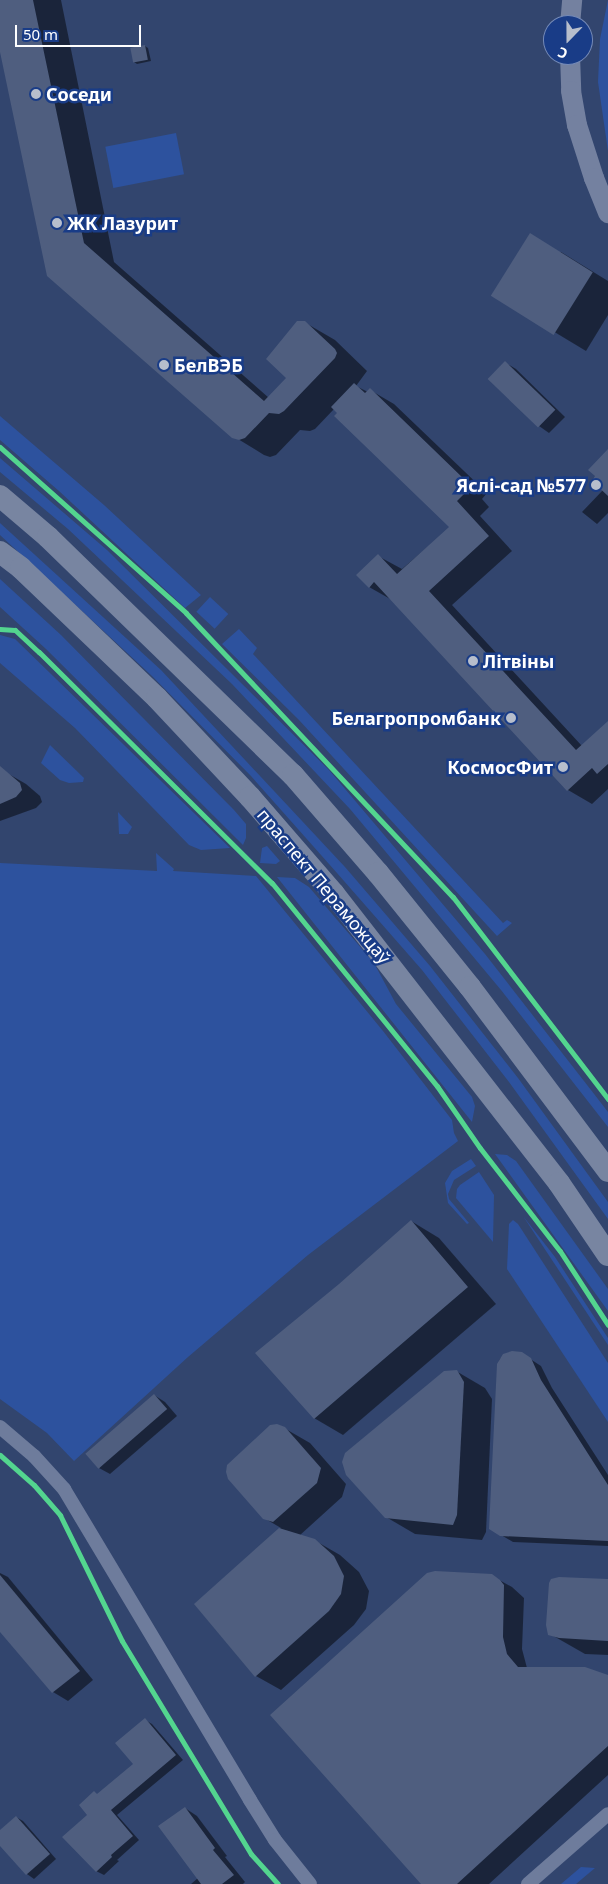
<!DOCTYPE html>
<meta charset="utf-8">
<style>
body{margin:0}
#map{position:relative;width:608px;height:1884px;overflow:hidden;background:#32456e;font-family:"Noto Sans",sans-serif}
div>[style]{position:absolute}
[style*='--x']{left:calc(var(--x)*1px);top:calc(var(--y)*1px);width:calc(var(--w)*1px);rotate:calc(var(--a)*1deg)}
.green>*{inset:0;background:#2d529e;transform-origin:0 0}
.shadow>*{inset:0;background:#0007}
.building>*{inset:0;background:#4f5e7f;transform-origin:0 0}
.street>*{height:14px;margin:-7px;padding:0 7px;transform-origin:7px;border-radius:7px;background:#6e7c9c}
.secondary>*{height:20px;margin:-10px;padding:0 10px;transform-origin:10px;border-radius:10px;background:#7481a0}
.primary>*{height:22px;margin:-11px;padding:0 11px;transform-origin:11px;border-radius:11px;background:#7885a1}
.cycleway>*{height:5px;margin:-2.5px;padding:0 2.5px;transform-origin:2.5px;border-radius:2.5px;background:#53d58f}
.dots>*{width:14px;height:14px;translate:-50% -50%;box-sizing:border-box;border:2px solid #193c87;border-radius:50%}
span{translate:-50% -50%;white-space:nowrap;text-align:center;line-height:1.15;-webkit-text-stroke:5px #193c87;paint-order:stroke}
.poi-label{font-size:18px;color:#fff;font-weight:700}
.left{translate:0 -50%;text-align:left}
.right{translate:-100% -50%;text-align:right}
.street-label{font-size:18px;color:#fff}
.north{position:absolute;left:543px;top:15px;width:50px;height:50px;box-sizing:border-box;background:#193c87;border:1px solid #758ab7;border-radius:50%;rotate:202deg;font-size:14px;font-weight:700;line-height:20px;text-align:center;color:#fff}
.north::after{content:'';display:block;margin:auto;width:18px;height:22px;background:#b7becc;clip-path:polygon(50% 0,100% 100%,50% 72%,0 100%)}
.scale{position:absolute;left:15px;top:25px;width:126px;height:22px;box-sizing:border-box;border:2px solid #fff;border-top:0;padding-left:6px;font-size:15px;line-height:18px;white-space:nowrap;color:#fff;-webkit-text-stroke:4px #193c87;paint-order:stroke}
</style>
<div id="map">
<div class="green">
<div style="clip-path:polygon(608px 0,608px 151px,598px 82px,600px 39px)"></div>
<div style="left:176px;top:133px;width:42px;height:72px;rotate:79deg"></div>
<div style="clip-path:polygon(0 416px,104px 505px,201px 595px,185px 608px,59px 491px,0 440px)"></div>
<div style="clip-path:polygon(0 458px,107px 550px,329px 770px,485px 954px,591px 1090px,608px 1112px,608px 1127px,501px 990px,350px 809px,232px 684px,68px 529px,0 472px)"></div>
<div style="clip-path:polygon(0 523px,161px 670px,345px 867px,430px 966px,518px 1078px,608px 1202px,608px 1219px,509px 1082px,422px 970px,337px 873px,251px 776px,152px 676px,0 535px)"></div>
<div style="clip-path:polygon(0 579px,61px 635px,234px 810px,246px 824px,246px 838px,243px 845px,46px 649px,0 607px)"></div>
<div style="left:210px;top:597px;width:25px;height:20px;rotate:43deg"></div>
<div style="clip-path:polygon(239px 629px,257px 648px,253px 654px,503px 923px,507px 920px,512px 923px,497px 936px,299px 720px,222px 644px)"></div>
<div style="clip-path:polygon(0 635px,15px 639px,230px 848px,201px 850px,189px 845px,75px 728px,0 663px)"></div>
<div style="clip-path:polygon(50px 745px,84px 778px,83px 782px,69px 783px,60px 780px,41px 763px)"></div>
<div style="clip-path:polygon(118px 812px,132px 827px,128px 834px,119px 834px)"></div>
<div style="clip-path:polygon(267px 846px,280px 861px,276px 864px,260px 863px,262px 848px)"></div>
<div style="clip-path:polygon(156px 853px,174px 869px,173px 871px,256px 876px,383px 1031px,452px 1120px,454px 1133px,458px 1141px,308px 1255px,188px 1357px,74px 1461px,47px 1433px,0 1399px,0 863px,157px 871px)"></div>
<div style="clip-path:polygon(277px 877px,295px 878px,309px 887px,374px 963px,396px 1004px,472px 1097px,475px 1106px,472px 1122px)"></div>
<div style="clip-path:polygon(495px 1154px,507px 1155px,516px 1161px,608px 1289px,608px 1311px)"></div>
<div style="clip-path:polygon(471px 1159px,476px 1166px,454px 1180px,448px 1194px,449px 1199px,469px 1223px,467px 1224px,448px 1203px,445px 1183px,452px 1171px)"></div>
<div style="clip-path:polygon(479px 1172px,494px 1195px,493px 1242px,456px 1198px,457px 1189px,460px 1185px)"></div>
<div style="clip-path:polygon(523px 1216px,555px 1257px,608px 1338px,608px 1345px)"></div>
<div style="clip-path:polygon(513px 1220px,518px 1224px,608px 1363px,608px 1422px,507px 1269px,509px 1224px)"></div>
<div style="clip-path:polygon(581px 1867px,595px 1868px,576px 1884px,561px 1884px)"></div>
</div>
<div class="shadow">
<div style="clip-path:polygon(0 0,61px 0,114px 262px,269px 398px,288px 378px,304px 322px,335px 340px,367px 371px,356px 386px,368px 392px,370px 390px,394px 404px,487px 493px,482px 499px,489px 507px,480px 516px,512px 551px,452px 605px,582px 746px,608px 722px,608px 789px,592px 804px,568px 790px,392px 600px,369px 587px,378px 556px,402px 569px,451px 527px,338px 413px,334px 409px,315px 429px,310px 431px,300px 430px,276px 455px,270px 457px,264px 455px,233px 436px,48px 275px,0 48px)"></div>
<div style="clip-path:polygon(145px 46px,148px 48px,151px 61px,137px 64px,134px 62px)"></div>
<div style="clip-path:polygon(561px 252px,608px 281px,608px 315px,586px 351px,493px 295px)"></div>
<div style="clip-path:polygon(506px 363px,516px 369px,565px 417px,549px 433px,539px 426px,489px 379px)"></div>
<div style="clip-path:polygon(608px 459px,608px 513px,597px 524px,582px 512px,603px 490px)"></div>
<div style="clip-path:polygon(0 769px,26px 784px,40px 796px,42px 802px,36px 808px,0 821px)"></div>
<div style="clip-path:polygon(411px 1221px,439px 1238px,496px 1304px,343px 1435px,314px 1418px,339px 1285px)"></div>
<div style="clip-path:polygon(512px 1352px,521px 1353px,541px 1366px,552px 1388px,608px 1475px,608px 1546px,513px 1542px,501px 1535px,498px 1364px,500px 1359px)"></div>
<div style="clip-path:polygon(456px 1371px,485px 1388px,492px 1399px,486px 1532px,482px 1540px,415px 1534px,386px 1517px)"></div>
<div style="clip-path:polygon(154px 1395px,165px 1402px,177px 1416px,110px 1474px,99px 1468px)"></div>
<div style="clip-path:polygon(284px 1428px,310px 1443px,346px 1484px,342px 1497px,299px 1536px,314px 1540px,340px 1555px,359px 1572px,369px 1591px,366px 1609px,354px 1625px,281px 1690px,256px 1676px,195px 1604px,281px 1528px,264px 1518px)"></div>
<div style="clip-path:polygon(0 1573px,8px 1577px,93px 1680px,68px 1701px,53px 1692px,0 1630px)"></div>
<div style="clip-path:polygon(492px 1576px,512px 1587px,524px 1598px,522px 1649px,527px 1668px,585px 1668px,608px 1676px,608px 1775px,489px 1884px,422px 1884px)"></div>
<div style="clip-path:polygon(608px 1580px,608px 1655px,585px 1654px,550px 1634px)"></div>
<div style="clip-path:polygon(145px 1720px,152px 1724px,183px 1760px,117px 1815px,139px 1840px,117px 1860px,119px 1861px,104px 1875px,96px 1871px,89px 1815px,98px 1795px,135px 1764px)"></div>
<div style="clip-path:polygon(185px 1808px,197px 1816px,227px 1856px,225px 1857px,245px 1882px,243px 1884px,191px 1884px,198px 1878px)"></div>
<div style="clip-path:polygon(16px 1817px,23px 1821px,56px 1859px,34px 1879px,27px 1874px,0 1844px,0 1831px)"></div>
</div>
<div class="building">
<div style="clip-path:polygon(0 0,33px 0,84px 243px,264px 401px,286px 378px,266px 359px,297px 321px,305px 321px,335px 349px,337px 353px,335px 358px,284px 411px,279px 414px,269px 413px,245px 438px,239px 440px,232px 438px,47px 276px,0 52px)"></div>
<div style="left:145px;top:45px;width:15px;height:15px;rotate:79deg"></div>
<div style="left:530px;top:233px;width:74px;height:74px;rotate:32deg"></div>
<div style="left:505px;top:361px;width:70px;height:25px;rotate:44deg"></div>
<div style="clip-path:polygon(354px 383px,365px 393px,370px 388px,464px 479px,458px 484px,466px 492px,457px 501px,489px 536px,429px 591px,576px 750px,608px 721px,608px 764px,597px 774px,592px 768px,567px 791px,374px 582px,369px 588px,356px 575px,378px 554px,397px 574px,449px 527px,334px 416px,337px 413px,331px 407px)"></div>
<div style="clip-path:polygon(608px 449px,608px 496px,592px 481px,595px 476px,588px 470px)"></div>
<div style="clip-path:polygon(0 766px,20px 783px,22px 790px,16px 797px,0 804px)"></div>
<div style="clip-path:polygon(411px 1220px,468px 1287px,314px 1419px,255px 1353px,339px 1284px)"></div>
<div style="clip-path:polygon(512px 1351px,522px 1352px,531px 1358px,541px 1380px,608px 1485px,608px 1541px,500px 1536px,489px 1529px,497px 1364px,503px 1354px)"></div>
<div style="clip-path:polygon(457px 1370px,464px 1382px,457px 1515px,453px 1525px,385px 1518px,346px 1475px,342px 1462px,345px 1453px,444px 1371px)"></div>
<div style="left:154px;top:1394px;width:20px;height:91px;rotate:49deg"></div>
<div style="clip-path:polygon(277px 1424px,285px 1427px,321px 1468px,317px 1483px,273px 1522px,263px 1519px,228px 1479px,226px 1472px,227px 1465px,270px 1425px)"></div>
<div style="clip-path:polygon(279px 1528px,315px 1539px,334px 1556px,344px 1576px,341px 1594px,329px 1611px,255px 1677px,194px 1604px)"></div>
<div style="clip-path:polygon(435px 1571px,492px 1574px,500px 1580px,504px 1585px,503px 1637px,507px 1654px,518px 1667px,585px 1667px,608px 1675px,608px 1746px,457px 1884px,421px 1884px,270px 1715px,427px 1573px)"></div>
<div style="clip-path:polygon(0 1575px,80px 1671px,52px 1693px,0 1632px)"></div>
<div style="clip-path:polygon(559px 1577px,608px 1579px,608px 1641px,559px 1638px,548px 1635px,546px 1625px,549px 1583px,551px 1579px)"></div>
<div style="clip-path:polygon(145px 1718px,176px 1755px,111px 1810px,133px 1836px,111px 1855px,112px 1857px,96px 1872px,62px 1837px,87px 1815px,79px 1805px,94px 1791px,97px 1794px,133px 1764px,115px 1743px)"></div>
<div style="clip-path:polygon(185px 1807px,215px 1848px,213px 1850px,234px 1875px,222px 1884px,201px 1884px,158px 1826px)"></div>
<div style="clip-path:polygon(16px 1816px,50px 1854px,26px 1875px,0 1846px,0 1830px)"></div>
</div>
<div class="street">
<div style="--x:0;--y:1427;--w:45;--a:40.5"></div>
<div style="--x:34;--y:1456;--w:45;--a:47.7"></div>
<div style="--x:64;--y:1489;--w:362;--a:59.1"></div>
<div style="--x:250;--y:1800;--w:47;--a:58"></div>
<div style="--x:275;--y:1840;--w:56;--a:51.5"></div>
<div style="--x:528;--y:1884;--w:106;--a:-41.2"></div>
</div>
<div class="secondary">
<div style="--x:570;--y:25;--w:25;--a:-85"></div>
<div style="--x:570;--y:55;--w:36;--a:88"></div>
<div style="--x:571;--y:91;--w:35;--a:80"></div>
<div style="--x:577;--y:125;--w:56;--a:72.2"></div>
<div style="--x:594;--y:178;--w:38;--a:68"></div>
</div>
<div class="primary">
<div style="--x:0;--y:496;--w:63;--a:40.5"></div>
<div style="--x:48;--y:537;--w:342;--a:44.2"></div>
<div style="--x:293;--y:775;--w:130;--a:49.1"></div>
<div style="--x:378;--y:873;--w:146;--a:51.1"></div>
<div style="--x:470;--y:987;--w:230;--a:53.1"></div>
<div style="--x:0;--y:552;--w:26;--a:37"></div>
<div style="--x:21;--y:568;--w:188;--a:43.7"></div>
<div style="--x:157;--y:698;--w:136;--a:46.8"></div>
<div style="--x:250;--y:797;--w:128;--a:49.1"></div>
<div style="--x:334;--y:894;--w:366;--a:52.1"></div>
<div style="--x:559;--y:1183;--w:87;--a:55.8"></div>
</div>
<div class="cycleway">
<div style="--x:0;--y:447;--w:249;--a:41.7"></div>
<div style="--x:186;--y:613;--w:390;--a:46.8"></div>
<div style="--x:453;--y:897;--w:255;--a:52.5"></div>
<div style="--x:0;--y:629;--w:15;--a:4"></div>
<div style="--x:15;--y:630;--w:33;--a:43"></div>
<div style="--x:39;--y:652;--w:328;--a:44.8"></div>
<div style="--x:272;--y:883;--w:262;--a:50.9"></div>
<div style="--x:437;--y:1086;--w:75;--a:55.3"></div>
<div style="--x:480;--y:1148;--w:130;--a:52.2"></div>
<div style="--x:560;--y:1251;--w:88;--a:57"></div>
<div style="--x:0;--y:1455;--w:45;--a:41.4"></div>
<div style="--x:34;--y:1485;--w:40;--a:49"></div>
<div style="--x:60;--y:1515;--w:140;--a:63.8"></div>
<div style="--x:122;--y:1641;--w:249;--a:58.8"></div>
<div style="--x:251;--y:1854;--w:40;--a:48"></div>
</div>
<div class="dots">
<div style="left:36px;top:94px;background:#b7becc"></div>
<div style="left:57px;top:223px;background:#b7becc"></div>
<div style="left:164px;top:365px;background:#b7becc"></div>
<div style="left:596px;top:485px;background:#b7becc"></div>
<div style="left:473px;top:661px;background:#b7becc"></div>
<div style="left:511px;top:718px;background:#b7becc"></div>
<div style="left:563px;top:767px;background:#b7becc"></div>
</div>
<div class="poi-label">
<span class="left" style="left:46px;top:94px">Соседи</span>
<span class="left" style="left:67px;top:223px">ЖК Лазурит</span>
<span class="left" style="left:174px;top:365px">БелВЭБ</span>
<span class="right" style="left:586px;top:485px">Яслі-сад №577</span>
<span class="left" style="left:483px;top:661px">Літвіны</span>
<span class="right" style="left:501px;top:718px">Белагропромбанк</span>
<span class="right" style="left:553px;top:767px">КосмосФит</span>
</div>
<div class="street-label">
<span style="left:324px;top:886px;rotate:50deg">праспект Пераможцаў</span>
</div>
<div class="north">С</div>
<div class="scale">50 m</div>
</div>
